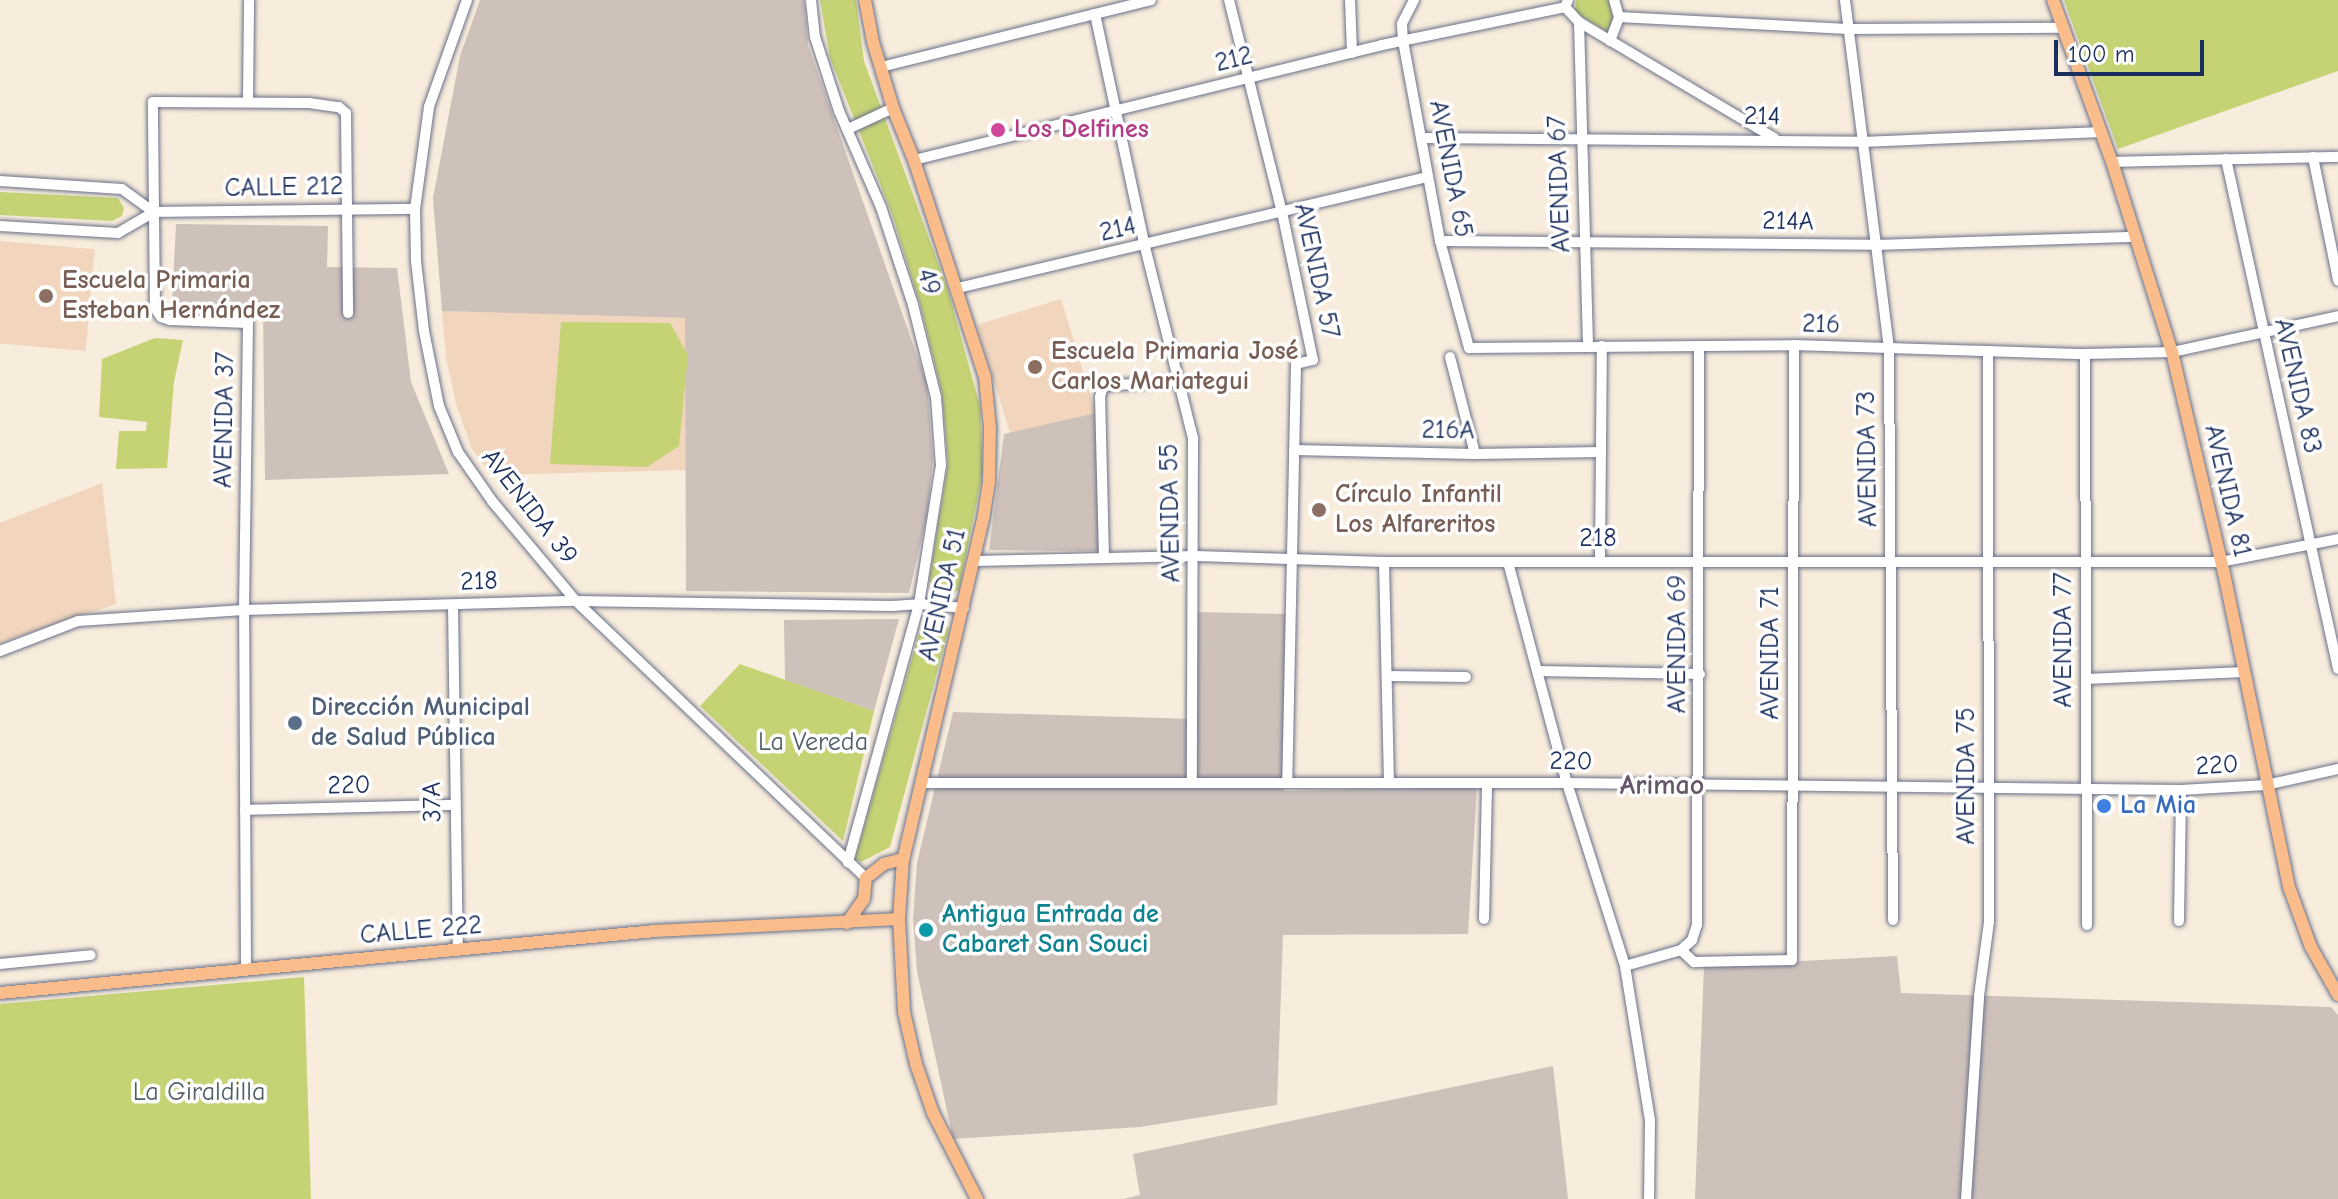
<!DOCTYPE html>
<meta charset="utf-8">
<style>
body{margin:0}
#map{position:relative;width:2338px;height:1199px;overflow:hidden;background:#f8ecdc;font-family:"Comic Neue",sans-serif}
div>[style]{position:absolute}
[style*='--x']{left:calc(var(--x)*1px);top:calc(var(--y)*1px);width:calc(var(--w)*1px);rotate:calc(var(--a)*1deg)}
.built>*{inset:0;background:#f1d5bd;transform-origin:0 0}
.industrial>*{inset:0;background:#cec1ba}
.green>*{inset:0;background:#c5d375}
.roads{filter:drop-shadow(0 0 2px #68718a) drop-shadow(0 0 2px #68718a)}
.minor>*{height:10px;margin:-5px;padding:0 5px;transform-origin:5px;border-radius:5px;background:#fff}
.major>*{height:12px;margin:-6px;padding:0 6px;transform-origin:6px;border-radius:6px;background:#f9bc8a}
.dots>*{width:22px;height:22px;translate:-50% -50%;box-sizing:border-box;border:4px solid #fff;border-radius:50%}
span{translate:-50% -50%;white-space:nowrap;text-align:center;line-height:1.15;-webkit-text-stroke:7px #fff;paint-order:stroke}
.street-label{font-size:26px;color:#1b2f5e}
.hotel-label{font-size:26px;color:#b23c85;font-weight:700}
.left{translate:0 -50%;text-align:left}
.education-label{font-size:26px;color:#785e54;font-weight:700}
.service-label{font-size:26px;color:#4e5e75;font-weight:700}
.park-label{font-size:26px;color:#4e6065}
.shop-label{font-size:26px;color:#366cbe;font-weight:700}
.culture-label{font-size:26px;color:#0d838f;font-weight:700}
.neighbourhood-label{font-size:28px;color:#65566a;font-weight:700}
.scale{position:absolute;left:2054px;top:40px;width:150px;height:36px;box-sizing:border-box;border:4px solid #1b2f5e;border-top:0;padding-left:10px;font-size:24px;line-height:28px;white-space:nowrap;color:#1b2f5e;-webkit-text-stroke:6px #fff;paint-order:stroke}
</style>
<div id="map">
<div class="built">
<div style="left:0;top:241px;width:95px;height:102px;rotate:5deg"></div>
<div style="left:1061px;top:299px;width:118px;height:88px;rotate:73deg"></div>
<div style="clip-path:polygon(442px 311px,685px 318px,688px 470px,492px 475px,472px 449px,456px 404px,446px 358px)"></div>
<div style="clip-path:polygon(102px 483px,116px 604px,0 643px,0 523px)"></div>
</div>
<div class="industrial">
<div style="clip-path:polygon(480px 0,804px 0,808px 45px,927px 384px,933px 459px,927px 516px,909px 593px,686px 591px,685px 318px,442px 311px,433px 198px,460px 56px)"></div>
<div style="clip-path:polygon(176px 224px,328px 226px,327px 267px,397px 268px,411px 382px,449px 474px,265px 480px,263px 311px,172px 303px)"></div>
<div style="clip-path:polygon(1095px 413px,1100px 551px,989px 550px,1004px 434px)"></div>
<div style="clip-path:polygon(1196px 612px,1286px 614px,1284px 791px,1477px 787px,1468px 934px,1283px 935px,1277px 1105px,1140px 1127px,953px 1139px,917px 971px,913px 919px,917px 863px,953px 712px,1194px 719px)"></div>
<div style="clip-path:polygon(899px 619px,874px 711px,785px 680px,784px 620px)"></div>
<div style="clip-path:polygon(1897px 956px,1901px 993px,2331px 1007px,2338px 1015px,2338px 1199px,1695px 1199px,1704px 966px)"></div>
<div style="clip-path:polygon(1553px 1066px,1568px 1199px,1123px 1199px,1140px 1195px,1133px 1154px)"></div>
</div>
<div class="green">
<div style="clip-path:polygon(820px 0,856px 0,864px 61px,948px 290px,980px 406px,983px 471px,959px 590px,946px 596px,937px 595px,929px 581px,948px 463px,942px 394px,921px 308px,892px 214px,830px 58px)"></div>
<div style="clip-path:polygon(1576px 0,1610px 0,1614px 18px,1607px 32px,1575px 12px)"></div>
<div style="clip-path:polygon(2064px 0,2338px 0,2338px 71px,2118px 149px)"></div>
<div style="clip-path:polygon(0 192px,118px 198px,124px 208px,122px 216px,112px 221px,0 215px)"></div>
<div style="clip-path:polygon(561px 322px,670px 323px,688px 355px,679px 446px,647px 467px,550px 464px)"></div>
<div style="clip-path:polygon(155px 338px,183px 340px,174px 382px,167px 468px,116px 469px,119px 431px,146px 431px,147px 422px,99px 417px,102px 359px)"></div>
<div style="clip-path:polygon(923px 619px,949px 628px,890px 847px,861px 862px,855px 859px)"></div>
<div style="clip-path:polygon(740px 664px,874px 711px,843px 841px,700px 706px)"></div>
<div style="clip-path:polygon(304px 977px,311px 1199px,0 1199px,0 1004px)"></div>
</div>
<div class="roads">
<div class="minor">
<div style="--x:467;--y:0;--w:114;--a:109.6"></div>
<div style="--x:429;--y:107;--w:103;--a:97.8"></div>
<div style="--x:415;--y:209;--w:52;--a:88.9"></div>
<div style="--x:416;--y:261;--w:70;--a:83.5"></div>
<div style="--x:424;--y:331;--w:76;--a:78.7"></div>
<div style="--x:439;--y:406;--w:50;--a:67.6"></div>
<div style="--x:458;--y:452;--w:60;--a:55.2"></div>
<div style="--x:492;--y:501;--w:131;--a:50"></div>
<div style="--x:576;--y:601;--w:401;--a:43.7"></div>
<div style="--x:811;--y:0;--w:37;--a:84"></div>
<div style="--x:815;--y:37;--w:78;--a:72"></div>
<div style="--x:839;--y:111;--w:105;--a:66.4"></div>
<div style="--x:881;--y:207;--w:103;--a:71.9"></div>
<div style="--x:913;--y:305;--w:95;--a:76"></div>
<div style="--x:936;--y:397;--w:68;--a:85.8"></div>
<div style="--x:941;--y:465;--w:141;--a:99"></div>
<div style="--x:919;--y:604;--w:268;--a:105.4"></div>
<div style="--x:1229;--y:0;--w:219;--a:76"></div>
<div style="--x:1282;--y:212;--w:151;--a:78.2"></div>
<div style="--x:1313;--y:360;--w:17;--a:167"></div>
<div style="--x:1296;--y:364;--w:419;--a:91.2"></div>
<div style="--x:1350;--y:0;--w:53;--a:87.8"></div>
<div style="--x:1414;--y:0;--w:27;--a:117"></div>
<div style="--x:1402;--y:24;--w:17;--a:87"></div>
<div style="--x:1403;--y:41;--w:203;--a:79.5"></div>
<div style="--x:1440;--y:241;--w:111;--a:74.8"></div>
<div style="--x:1469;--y:348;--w:325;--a:-0.5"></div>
<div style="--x:1794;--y:345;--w:291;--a:1.8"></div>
<div style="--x:2085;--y:354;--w:87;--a:-1.3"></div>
<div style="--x:2172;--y:352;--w:170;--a:-12.2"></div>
<div style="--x:1568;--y:0;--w:8;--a:113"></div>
<div style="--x:1565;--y:7;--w:21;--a:47"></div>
<div style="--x:1579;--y:22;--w:227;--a:30.7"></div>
<div style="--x:1845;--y:0;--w:353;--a:82.8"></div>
<div style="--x:1889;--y:350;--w:570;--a:89.6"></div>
<div style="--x:1095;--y:14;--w:238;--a:77.9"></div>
<div style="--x:1145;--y:247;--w:197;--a:75.9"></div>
<div style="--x:1193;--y:438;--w:345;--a:90.2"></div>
<div style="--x:1619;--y:17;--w:229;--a:3"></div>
<div style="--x:1848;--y:29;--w:215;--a:-0.3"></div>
<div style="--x:1579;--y:22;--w:323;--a:88.4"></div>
<div style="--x:1610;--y:41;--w:26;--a:-69"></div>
<div style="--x:1619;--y:17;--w:18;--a:-106"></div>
<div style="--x:881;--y:67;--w:278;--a:-13.9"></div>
<div style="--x:248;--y:101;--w:101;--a:-89.4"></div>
<div style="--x:848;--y:129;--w:50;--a:-25"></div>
<div style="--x:1421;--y:138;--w:441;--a:0.5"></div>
<div style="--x:1862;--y:142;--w:240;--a:-2.4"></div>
<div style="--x:2313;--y:157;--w:126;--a:78.5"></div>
<div style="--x:2226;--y:159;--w:522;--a:77.61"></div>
<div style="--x:914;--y:160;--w:482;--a:-13.8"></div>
<div style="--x:1382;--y:45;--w:187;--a:-11.7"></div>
<div style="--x:2112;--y:162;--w:226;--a:-1.3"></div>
<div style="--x:0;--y:181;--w:122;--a:3.8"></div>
<div style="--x:122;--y:189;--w:39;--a:36"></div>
<div style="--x:0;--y:226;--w:118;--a:3.4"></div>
<div style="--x:118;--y:233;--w:42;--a:-30.3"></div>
<div style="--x:154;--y:212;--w:261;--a:-0.7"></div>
<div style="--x:1440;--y:241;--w:435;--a:0.5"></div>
<div style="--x:1875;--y:245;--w:261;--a:-1.8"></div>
<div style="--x:958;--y:288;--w:482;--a:-13.3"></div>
<div style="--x:2085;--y:354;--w:571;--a:89.8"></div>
<div style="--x:1450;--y:357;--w:100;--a:75.5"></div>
<div style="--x:1294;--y:450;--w:181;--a:1.3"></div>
<div style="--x:1475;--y:454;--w:126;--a:-0.9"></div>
<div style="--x:1104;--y:558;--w:161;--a:-91.4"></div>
<div style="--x:1100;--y:397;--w:11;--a:-75"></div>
<div style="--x:1103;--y:386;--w:76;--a:-3.8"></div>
<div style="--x:975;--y:561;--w:221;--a:-1.3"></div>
<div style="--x:1196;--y:556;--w:188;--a:1.8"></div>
<div style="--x:1384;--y:562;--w:837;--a:0"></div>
<div style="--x:2221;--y:562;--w:119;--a:-11.1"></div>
<div style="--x:1600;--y:561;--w:215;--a:-89.5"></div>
<div style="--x:1384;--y:562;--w:221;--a:88.7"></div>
<div style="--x:1508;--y:562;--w:229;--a:75.1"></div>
<div style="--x:1567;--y:783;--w:192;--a:72.4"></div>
<div style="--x:1625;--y:966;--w:156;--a:80.8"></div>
<div style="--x:1650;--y:1120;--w:79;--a:90.7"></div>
<div style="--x:453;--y:605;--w:345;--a:89.2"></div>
<div style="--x:0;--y:651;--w:84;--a:-21"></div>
<div style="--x:78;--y:621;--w:166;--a:-3.8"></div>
<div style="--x:244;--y:610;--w:332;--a:-1.6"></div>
<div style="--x:576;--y:601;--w:316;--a:0.9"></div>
<div style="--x:892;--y:606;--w:27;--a:-4"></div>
<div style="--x:919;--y:604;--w:45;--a:5.1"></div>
<div style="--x:1538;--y:671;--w:162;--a:1.1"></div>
<div style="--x:1387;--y:676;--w:79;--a:0.7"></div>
<div style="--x:2086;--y:679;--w:159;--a:-2.5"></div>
<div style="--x:923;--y:783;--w:644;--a:0"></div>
<div style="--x:1567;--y:783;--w:614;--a:0.65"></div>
<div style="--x:2181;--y:790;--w:85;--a:-3.4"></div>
<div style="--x:2266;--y:785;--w:74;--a:-12.5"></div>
<div style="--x:245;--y:810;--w:210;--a:-1.4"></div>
<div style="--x:1484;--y:919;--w:136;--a:-88.7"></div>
<div style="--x:2179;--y:921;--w:131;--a:-89.1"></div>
<div style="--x:1681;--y:950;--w:18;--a:43"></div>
<div style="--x:1694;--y:962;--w:98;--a:-1.2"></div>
<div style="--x:1792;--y:960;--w:615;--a:-89.81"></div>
<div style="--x:0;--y:964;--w:91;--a:-5.6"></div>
<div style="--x:1625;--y:966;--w:58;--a:-15.9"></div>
<div style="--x:1681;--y:950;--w:15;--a:-42"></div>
<div style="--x:1692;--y:940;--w:16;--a:-72"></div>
<div style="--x:1697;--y:925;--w:578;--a:-89.8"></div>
<div style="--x:246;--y:970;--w:360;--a:-90.3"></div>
<div style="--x:244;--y:610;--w:287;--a:-89.2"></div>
<div style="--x:248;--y:323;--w:78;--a:-177.8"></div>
<div style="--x:170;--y:320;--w:9;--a:-162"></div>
<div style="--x:161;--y:317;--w:11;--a:-124"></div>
<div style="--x:155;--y:308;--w:206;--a:-90.6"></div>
<div style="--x:153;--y:102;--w:156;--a:0.4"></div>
<div style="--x:309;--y:103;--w:30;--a:8"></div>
<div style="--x:339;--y:107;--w:9;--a:41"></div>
<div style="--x:346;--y:113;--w:200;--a:89.4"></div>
<div style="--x:1966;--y:1199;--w:203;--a:-86.3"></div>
<div style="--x:1979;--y:996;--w:75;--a:-82.3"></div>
<div style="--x:1989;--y:922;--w:570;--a:-90.1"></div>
</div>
<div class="major">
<div style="--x:865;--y:0;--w:43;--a:79.2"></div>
<div style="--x:873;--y:42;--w:69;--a:73.1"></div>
<div style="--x:893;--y:108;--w:56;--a:68"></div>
<div style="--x:914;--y:160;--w:228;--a:71.9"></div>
<div style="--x:985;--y:377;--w:51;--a:84.4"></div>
<div style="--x:990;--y:428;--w:54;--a:91.1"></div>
<div style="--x:989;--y:482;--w:33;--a:99"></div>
<div style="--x:984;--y:515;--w:353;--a:103.2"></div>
<div style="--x:903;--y:859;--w:60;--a:93.8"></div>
<div style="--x:899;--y:919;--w:93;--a:86.9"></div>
<div style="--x:904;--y:1012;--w:53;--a:77"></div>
<div style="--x:916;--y:1064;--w:52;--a:70.9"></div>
<div style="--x:933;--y:1113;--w:97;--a:62.9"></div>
<div style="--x:2053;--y:0;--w:172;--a:70"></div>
<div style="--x:2112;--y:162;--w:199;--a:72.5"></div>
<div style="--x:2172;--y:352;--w:227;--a:76.8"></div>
<div style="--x:2224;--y:573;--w:321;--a:78.3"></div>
<div style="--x:2289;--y:887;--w:64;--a:69.9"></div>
<div style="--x:2311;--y:947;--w:55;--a:60.6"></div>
<div style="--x:847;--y:923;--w:29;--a:-55"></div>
<div style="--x:864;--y:899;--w:21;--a:-85"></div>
<div style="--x:866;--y:878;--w:23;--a:-38"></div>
<div style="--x:884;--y:864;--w:20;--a:-15"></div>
<div style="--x:0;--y:993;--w:658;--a:-5.41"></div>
<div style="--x:655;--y:931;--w:244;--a:-2.8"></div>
</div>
</div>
<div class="dots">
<div style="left:998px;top:130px;background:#d1479c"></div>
<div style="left:46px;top:296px;background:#8d6e63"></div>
<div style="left:1035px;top:367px;background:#8d6e63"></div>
<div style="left:1319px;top:510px;background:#8d6e63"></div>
<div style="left:295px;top:723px;background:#5c6f8a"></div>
<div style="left:2104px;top:806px;background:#3f7fe0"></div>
<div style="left:926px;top:930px;background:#0f9aa8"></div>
</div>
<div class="street-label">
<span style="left:1234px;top:60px;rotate:-14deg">212</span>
<span style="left:1762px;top:117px;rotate:1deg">214</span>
<span style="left:1450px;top:169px;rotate:79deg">AVENIDA 65</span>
<span style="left:1560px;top:184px;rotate:-92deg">AVENIDA 67</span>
<span style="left:284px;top:188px;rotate:-1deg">CALLE 212</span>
<span style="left:1788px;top:222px;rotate:1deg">214A</span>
<span style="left:1118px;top:230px;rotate:-13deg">214</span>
<span style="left:1316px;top:271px;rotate:78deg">AVENIDA 57</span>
<span style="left:928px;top:282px;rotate:73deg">49</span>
<span style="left:1821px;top:325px;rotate:2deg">216</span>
<span style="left:2297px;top:386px;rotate:77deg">AVENIDA 83</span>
<span style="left:225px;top:420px;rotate:-89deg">AVENIDA 37</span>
<span style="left:1448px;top:431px;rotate:1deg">216A</span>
<span style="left:1868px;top:459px;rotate:-91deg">AVENIDA 73</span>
<span style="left:2227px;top:491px;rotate:77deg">AVENIDA 81</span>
<span style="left:529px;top:507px;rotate:52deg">AVENIDA 39</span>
<span style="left:1171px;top:513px;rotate:-91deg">AVENIDA 55</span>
<span style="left:1598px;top:539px">218</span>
<span style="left:479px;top:582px;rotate:-2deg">218</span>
<span style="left:943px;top:595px;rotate:-77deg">AVENIDA 51</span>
<span style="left:2064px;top:640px;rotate:-90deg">AVENIDA 77</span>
<span style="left:1678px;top:644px;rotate:-90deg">AVENIDA 69</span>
<span style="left:1771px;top:653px;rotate:-90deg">AVENIDA 71</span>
<span style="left:1571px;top:762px;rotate:1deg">220</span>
<span style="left:2217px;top:766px;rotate:-3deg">220</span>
<span style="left:1967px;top:776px;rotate:-90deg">AVENIDA 75</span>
<span style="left:349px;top:786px;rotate:-1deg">220</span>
<span style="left:433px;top:802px;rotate:-91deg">37A</span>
<span style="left:421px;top:931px;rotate:-5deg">CALLE 222</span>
</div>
<div class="hotel-label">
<span class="left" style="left:1014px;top:130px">Los Delfines</span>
</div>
<div class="education-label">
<span class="left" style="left:62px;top:296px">Escuela Primaria<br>Esteban Hernández</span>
<span class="left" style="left:1051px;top:367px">Escuela Primaria José<br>Carlos Mariategui</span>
<span class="left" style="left:1335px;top:510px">Círculo Infantil<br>Los Alfareritos</span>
</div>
<div class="service-label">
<span class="left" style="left:311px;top:723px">Dirección Municipal<br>de Salud Pública</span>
</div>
<div class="park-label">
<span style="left:813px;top:743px">La Vereda</span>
<span style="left:199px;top:1093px">La Giraldilla</span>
</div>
<div class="shop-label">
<span class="left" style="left:2120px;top:806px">La Mia</span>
</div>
<div class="culture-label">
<span class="left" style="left:942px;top:930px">Antigua Entrada de<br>Cabaret San Souci</span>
</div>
<div class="neighbourhood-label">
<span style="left:1662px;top:785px">Arimao</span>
</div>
<div class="scale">100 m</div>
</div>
